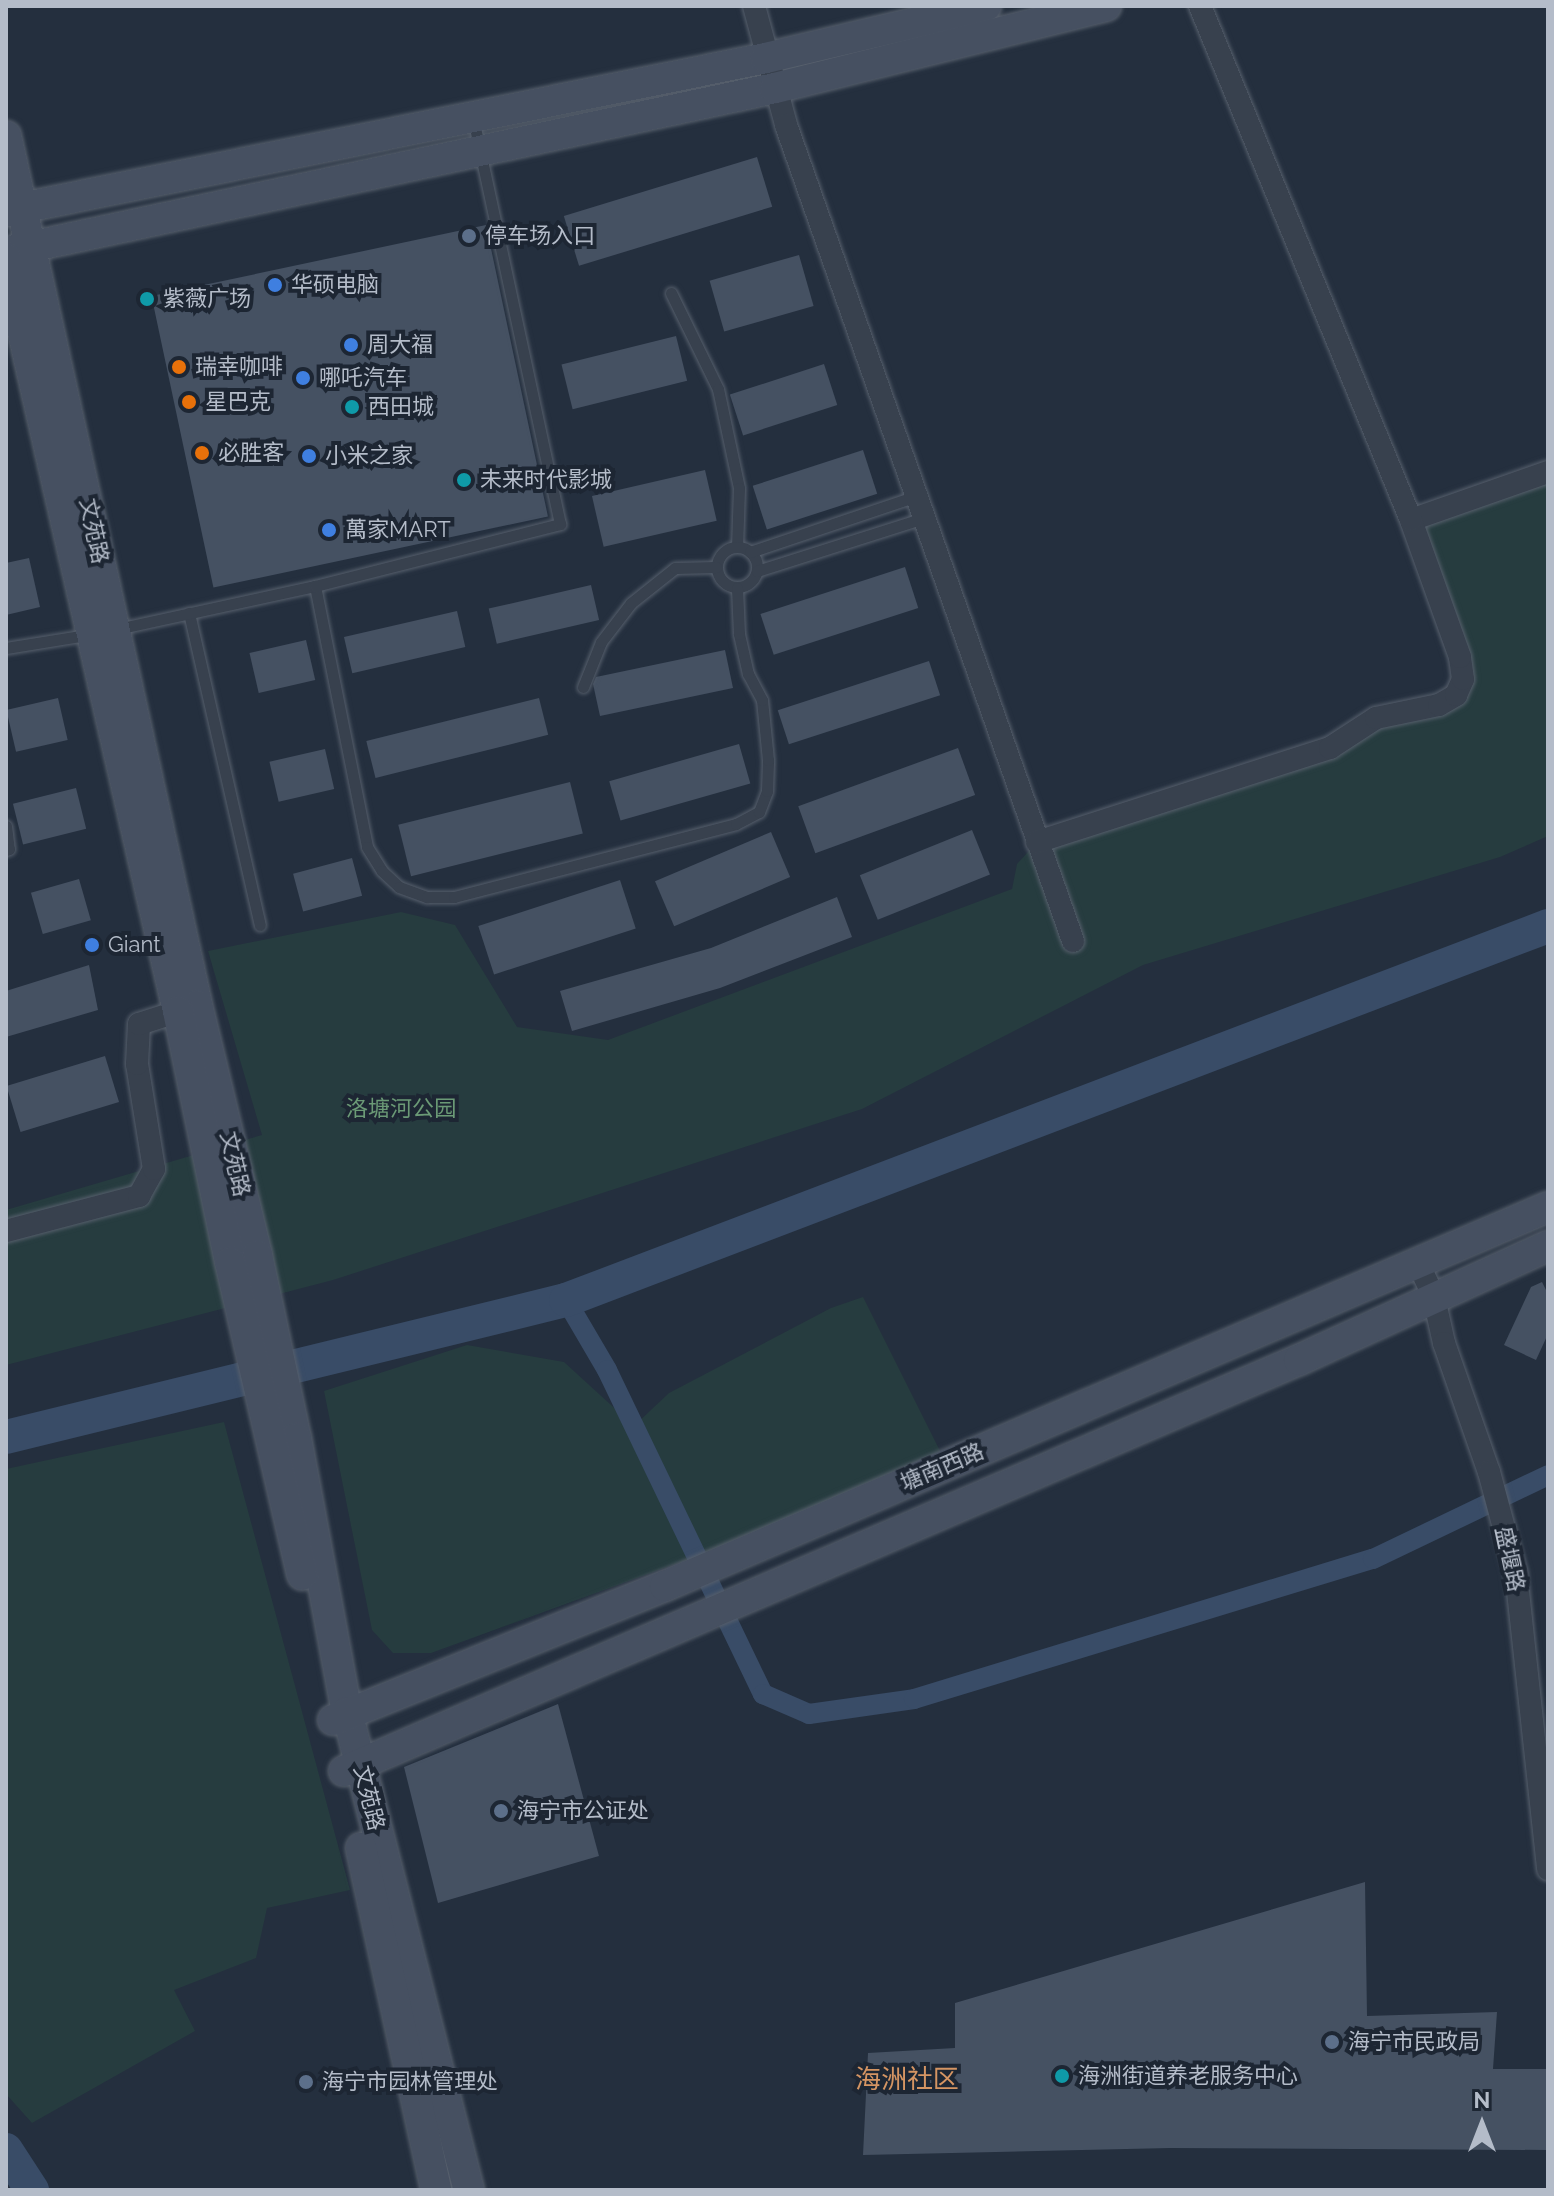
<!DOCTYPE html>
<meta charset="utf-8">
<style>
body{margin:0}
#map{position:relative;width:1554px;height:2196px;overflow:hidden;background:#242f3e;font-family:Raleway,"Noto Sans SC",sans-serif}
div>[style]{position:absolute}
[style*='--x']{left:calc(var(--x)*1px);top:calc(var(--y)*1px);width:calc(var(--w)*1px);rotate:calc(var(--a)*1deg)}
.green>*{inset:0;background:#263c3f}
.canal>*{height:20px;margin:-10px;padding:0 10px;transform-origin:10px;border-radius:10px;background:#394c67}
.river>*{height:34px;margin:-17px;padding:0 17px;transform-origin:17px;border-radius:17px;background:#394c67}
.building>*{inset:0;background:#455162;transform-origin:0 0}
.roads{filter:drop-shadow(0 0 2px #565f6c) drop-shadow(0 0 2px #565f6c)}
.service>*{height:11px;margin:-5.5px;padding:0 5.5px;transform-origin:5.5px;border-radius:5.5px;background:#38414e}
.service>.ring{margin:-5.5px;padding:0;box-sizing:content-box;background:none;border:11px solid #38414e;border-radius:50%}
.minor>*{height:22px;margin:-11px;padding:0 11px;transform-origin:11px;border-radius:11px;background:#38414e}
.secondary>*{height:30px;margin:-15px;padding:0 15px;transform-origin:15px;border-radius:15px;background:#465061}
.dots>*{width:22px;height:22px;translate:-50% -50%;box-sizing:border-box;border:4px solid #1d2633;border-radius:50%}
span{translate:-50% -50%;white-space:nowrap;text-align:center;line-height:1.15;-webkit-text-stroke:8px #1d2633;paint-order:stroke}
.poi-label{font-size:22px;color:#b4bcc9}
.left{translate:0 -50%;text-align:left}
.street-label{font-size:22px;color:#b4bcc9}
.park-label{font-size:22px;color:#6b9a76}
.quarter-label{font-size:26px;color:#d59563}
.frame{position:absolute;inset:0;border:8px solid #b4bcc9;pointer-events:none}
.north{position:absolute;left:1442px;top:2084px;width:80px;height:80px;-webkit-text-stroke:6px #1d2633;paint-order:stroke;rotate:0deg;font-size:22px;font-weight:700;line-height:32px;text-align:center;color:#b4bcc9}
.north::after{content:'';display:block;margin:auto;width:28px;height:36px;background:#b4bcc9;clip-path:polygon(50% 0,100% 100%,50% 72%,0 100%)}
</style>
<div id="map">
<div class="green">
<div style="clip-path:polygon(1548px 472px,1548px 836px,1500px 857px,1143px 965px,862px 1109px,333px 1280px,6px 1365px,6px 1210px,262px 1135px,208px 951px,401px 912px,455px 925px,517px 1027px,608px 1040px,1012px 889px,1017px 864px,1037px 842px,1415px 710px,1463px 679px,1411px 520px)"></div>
<div style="clip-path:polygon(863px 1297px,947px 1465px,431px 1653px,393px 1653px,372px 1630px,324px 1391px,467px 1345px,564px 1362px,634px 1426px,669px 1393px,831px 1308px)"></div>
<div style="clip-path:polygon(224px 1422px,350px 1890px,267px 1908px,256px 1958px,174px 1990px,195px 2031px,32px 2123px,6px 2094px,6px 1469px)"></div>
</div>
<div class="canal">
<div style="--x:566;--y:1300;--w:81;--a:59.6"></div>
<div style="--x:607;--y:1370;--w:360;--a:64.3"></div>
<div style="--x:763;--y:1694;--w:50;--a:23.5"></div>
<div style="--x:809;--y:1714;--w:106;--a:-8.1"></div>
<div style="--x:914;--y:1699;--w:480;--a:-17"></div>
<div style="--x:1373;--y:1559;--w:194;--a:-25.6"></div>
</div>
<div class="river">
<div style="--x:6;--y:1437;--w:577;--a:-13.75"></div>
<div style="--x:566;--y:1300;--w:1051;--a:-20.85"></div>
<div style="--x:6;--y:2150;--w:48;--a:57"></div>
</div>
<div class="building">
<div style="left:757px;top:157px;width:52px;height:202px;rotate:73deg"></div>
<div style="left:486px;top:225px;width:298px;height:342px;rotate:78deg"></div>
<div style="left:799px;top:255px;width:53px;height:93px;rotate:74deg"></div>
<div style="left:676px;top:336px;width:46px;height:118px;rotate:76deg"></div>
<div style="left:824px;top:364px;width:43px;height:99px;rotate:72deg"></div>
<div style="left:863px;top:450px;width:46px;height:116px;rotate:72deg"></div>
<div style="left:705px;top:470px;width:52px;height:116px;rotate:77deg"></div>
<div style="clip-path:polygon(29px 558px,40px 607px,6px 615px,6px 563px)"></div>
<div style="left:905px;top:567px;width:43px;height:152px;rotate:72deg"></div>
<div style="left:591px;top:585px;width:36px;height:105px;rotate:77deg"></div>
<div style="left:457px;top:611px;width:37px;height:116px;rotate:77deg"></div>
<div style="left:306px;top:640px;width:41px;height:58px;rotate:77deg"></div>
<div style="clip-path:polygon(725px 650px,733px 688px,600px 716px,593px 684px,596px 677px)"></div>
<div style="left:929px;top:661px;width:36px;height:159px;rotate:72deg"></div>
<div style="left:58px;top:698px;width:43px;height:53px;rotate:77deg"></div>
<div style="left:539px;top:698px;width:38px;height:178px;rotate:76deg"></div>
<div style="left:739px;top:744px;width:41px;height:135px;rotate:74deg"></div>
<div style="left:958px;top:748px;width:50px;height:170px;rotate:70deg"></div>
<div style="left:325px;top:749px;width:41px;height:57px;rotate:77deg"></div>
<div style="left:570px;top:782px;width:53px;height:177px;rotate:76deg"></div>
<div style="left:76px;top:788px;width:42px;height:65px;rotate:76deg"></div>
<div style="left:972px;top:830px;width:48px;height:121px;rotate:68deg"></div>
<div style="left:771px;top:832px;width:49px;height:126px;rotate:67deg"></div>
<div style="left:352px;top:858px;width:39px;height:61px;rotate:75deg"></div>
<div style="left:79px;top:879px;width:43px;height:50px;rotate:74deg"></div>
<div style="left:620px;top:880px;width:51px;height:149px;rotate:72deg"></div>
<div style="clip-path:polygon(837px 897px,852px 937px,720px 988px,572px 1031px,560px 991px,711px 948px)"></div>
<div style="clip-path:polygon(89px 965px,98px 1010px,6px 1037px,6px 991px)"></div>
<div style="left:105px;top:1056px;width:48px;height:103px;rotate:73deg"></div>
<div style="clip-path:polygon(1542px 1282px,1548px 1294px,1548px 1334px,1536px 1360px,1504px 1345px,1531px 1287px)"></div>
<div style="clip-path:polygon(558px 1704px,599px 1856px,438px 1903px,404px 1767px)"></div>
<div style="clip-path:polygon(1365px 1882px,1367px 2016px,1497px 2012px,1493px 2069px,1548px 2069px,1548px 2150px,1170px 2148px,863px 2155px,868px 2053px,955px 2048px,955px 2003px)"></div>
</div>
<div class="roads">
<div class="service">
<div style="--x:671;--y:293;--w:107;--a:63.9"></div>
<div style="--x:718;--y:389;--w:101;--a:78"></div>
<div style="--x:739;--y:488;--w:59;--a:91.9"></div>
<div class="ring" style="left:717px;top:547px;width:29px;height:29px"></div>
<div style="--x:750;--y:552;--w:175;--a:-18.6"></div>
<div style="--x:757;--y:571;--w:175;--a:-17.6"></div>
<div style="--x:315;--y:586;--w:266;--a:78.7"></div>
<div style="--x:367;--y:847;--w:28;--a:58"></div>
<div style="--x:382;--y:871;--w:23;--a:43"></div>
<div style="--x:399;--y:887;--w:30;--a:20"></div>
<div style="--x:427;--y:897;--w:27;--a:0"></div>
<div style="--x:454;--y:897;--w:291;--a:-14.5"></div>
<div style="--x:736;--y:824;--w:26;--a:-28"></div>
<div style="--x:759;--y:812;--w:22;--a:-69"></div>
<div style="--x:767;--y:791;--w:31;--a:-88"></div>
<div style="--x:768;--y:760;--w:60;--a:-95.7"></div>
<div style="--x:762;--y:700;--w:30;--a:-118"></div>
<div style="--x:748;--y:674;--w:41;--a:-102.7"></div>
<div style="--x:739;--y:634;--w:46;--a:-92.5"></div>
<div style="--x:189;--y:613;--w:320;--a:77.2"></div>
<div style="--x:117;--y:629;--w:203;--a:-12.3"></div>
<div style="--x:315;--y:586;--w:253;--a:-14.2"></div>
<div style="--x:560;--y:524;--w:415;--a:-102.1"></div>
<div style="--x:6;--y:648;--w:87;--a:-9.2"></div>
<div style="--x:583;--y:687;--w:48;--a:-68.2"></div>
<div style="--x:601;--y:642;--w:49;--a:-52.4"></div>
<div style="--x:631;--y:603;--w:56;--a:-38.5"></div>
<div style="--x:675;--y:568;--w:41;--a:-1.4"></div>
<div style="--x:6;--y:826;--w:23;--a:83"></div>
<div style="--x:9;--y:849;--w:3;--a:162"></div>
</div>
<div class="minor">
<div style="--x:754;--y:6;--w:123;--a:74.9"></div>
<div style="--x:786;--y:125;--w:865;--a:70.62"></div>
<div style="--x:1411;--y:520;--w:145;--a:-19.3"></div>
<div style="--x:1037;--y:842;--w:308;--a:-17.8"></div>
<div style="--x:1330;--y:748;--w:55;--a:-33.1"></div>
<div style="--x:1376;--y:718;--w:64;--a:-11.7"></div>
<div style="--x:1439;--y:705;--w:20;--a:-30"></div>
<div style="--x:1456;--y:695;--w:17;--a:-66"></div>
<div style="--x:1463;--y:679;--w:22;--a:-98"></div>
<div style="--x:1460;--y:657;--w:145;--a:-109.7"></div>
<div style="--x:1411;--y:520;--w:556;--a:-112.32"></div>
<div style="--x:6;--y:1231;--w:138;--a:-14.7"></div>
<div style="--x:139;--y:1196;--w:31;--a:-61"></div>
<div style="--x:154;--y:1169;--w:106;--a:-99.2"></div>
<div style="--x:137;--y:1064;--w:40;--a:-87.1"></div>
<div style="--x:139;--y:1024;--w:56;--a:-17.8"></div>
<div style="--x:1418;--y:1263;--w:38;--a:65"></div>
<div style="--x:1434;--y:1298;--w:46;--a:77.5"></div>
<div style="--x:1444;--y:1343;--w:137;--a:70.8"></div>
<div style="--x:1489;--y:1472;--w:105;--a:75"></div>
<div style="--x:1516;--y:1573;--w:298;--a:83.8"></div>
</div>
<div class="secondary">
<div style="--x:6;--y:136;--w:890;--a:77.6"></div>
<div style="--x:197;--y:1005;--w:257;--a:76.5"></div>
<div style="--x:257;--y:1255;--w:187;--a:78"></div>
<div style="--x:296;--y:1438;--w:279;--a:79.5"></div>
<div style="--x:347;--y:1712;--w:493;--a:75.7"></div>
<div style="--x:6;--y:211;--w:775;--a:-11.38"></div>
<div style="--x:766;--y:58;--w:226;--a:-13.3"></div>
<div style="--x:15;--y:250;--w:777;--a:-12.03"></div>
<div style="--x:775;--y:88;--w:341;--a:-13.9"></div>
<div style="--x:6;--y:258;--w:772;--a:77.13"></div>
<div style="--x:178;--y:1011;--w:256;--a:78.3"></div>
<div style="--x:230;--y:1262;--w:321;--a:77"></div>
<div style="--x:333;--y:1720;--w:358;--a:-22"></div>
<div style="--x:665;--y:1586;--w:961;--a:-23.23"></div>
<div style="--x:344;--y:1771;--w:1040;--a:-23.29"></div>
<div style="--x:1299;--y:1360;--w:274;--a:-24.6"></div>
<div style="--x:361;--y:1848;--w:350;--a:77.6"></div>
</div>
</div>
<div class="dots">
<div style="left:469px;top:236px;background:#5c6f8a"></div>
<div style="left:275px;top:285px;background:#3f7fe0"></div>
<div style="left:147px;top:299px;background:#0f9aa8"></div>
<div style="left:351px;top:345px;background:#3f7fe0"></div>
<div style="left:179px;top:367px;background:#e8710a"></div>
<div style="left:303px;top:378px;background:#3f7fe0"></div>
<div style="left:189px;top:402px;background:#e8710a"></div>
<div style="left:352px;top:407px;background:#0f9aa8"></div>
<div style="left:202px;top:453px;background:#e8710a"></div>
<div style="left:309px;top:456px;background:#3f7fe0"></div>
<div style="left:464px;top:480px;background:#0f9aa8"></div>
<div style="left:329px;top:530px;background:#3f7fe0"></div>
<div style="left:92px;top:945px;background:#3f7fe0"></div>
<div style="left:501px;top:1811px;background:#5c6f8a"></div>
<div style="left:1332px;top:2042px;background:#5c6f8a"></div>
<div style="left:1062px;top:2076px;background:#0f9aa8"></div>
<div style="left:306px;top:2082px;background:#5c6f8a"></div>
</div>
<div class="poi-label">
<span class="left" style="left:485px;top:236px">停车场入口</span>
<span class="left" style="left:291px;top:285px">华硕电脑</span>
<span class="left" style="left:163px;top:299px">紫薇广场</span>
<span class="left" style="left:367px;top:345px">周大福</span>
<span class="left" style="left:195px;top:367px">瑞幸咖啡</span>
<span class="left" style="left:319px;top:378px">哪吒汽车</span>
<span class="left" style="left:205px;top:402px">星巴克</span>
<span class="left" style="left:368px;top:407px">西田城</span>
<span class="left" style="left:218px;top:453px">必胜客</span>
<span class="left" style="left:325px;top:456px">小米之家</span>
<span class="left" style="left:480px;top:480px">未来时代影城</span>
<span class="left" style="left:345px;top:530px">萬家MART</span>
<span class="left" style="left:108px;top:945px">Giant</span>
<span class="left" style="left:517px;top:1811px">海宁市公证处</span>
<span class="left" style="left:1348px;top:2042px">海宁市民政局</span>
<span class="left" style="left:1078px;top:2076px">海洲街道养老服务中心</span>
<span class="left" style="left:322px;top:2082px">海宁市园林管理处</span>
</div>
<div class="street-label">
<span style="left:94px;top:531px;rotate:78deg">文苑路</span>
<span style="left:235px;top:1164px;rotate:77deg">文苑路</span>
<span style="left:942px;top:1467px;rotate:-23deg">塘南西路</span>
<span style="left:1510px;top:1559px;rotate:78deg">盛堰路</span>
<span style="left:369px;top:1798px;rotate:76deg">文苑路</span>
</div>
<div class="park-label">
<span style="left:401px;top:1109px">洛塘河公园</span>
</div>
<div class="quarter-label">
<span style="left:907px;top:2080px">海洲社区</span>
</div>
<div class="frame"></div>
<div class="north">N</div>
</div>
